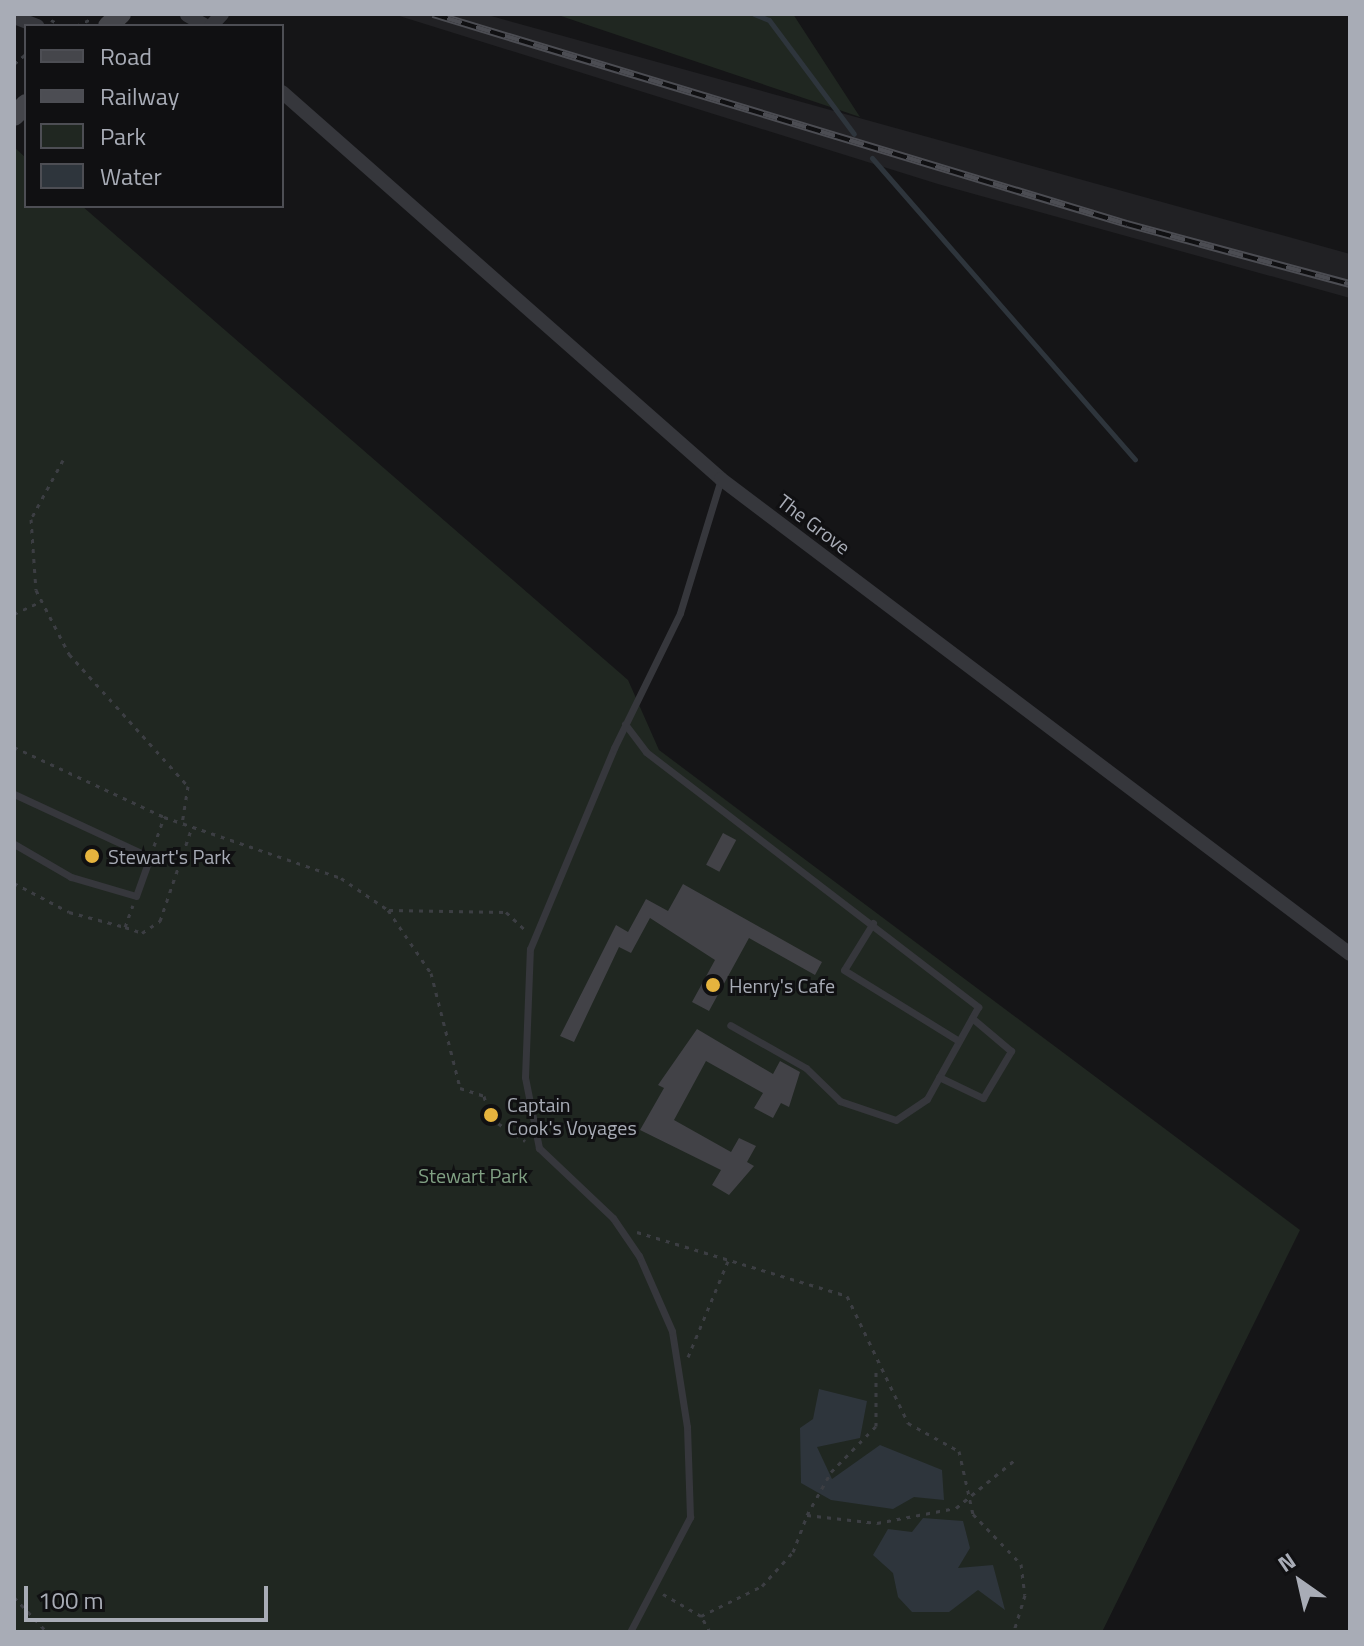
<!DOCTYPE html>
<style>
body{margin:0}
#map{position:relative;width:1364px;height:1646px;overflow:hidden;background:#151517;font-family:"Titillium Web",sans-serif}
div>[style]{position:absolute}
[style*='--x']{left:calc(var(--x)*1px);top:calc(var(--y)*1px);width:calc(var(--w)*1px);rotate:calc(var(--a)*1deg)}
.built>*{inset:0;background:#212124}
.green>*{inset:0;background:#202721}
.water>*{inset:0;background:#2e353c}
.stream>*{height:5px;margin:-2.5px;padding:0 2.5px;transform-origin:2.5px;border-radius:2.5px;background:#2e353c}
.building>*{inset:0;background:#424247;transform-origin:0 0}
.path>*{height:3px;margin-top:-1.5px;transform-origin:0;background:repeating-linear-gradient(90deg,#3c3e43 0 4px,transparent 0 10px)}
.service>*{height:7px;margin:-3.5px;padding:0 3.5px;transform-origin:3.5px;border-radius:3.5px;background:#36373c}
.minor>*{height:14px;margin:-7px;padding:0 7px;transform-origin:7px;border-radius:7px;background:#36373c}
.secondary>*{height:20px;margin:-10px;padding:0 10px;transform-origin:10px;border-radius:10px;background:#45464b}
.rail>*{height:8px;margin-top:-4px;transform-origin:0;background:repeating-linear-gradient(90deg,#101012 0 15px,#4c4d53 0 30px);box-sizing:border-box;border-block:2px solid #4c4d53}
.dots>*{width:22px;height:22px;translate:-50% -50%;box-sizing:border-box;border:4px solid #101012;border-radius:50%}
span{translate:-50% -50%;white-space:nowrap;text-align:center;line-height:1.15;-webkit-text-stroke:6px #101012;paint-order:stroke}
.street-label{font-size:20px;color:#a8acb6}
.poi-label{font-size:20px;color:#a8acb6}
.left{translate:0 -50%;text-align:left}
.park-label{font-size:20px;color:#80a083}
.frame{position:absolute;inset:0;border:16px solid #a8acb6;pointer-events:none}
.legend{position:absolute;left:24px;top:24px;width:260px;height:184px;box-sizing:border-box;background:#101012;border:2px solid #4d4e54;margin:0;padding:10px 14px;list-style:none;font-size:24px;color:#a8acb6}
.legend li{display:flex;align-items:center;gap:16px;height:40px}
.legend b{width:40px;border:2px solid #4d4e54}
.north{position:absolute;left:1260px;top:1542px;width:80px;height:80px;-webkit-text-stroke:6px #101012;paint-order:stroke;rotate:326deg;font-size:22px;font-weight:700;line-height:32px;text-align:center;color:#a8acb6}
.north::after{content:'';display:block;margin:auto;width:28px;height:36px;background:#a8acb6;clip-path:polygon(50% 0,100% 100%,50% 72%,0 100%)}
.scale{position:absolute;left:24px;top:1586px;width:244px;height:36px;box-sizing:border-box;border:4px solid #a8acb6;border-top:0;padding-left:10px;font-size:24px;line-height:28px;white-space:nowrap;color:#a8acb6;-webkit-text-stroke:6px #101012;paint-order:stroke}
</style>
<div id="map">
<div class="built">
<div style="clip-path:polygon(393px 14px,484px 14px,1350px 254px,1350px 298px,938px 184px)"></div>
</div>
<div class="green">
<div style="clip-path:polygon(555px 14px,793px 14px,860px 117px)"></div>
<div style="clip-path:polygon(14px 147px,26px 158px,26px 206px,82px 206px,628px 680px,659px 750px,1300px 1230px,1102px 1632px,14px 1632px)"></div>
</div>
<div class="water">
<div style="clip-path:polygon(819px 1389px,867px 1401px,860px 1438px,817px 1447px,832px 1479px,880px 1445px,942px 1470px,944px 1500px,914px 1497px,893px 1509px,831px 1500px,801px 1483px,800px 1428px,813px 1419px)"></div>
<div style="clip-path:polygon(923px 1518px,963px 1521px,970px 1548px,958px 1568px,993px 1565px,1005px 1610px,978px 1590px,949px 1612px,912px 1612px,898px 1597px,893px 1573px,873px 1555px,888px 1529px,912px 1532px)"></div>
</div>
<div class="stream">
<div style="--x:754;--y:14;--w:16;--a:22"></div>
<div style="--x:769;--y:20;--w:142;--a:53.3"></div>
<div style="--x:872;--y:158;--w:400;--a:48.9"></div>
</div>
<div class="building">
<div style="left:723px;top:833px;width:15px;height:36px;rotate:28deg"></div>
<div style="clip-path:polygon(683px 884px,822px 962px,815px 975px,749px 938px,709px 1011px,692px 1002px,715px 960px,650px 918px,631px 953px,619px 947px,574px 1042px,560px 1036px,616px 925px,628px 932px,646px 899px,668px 911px)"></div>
<div style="clip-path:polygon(697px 1029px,773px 1074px,780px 1061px,800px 1072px,789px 1107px,781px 1103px,773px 1118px,754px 1108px,763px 1093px,706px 1061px,674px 1120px,731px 1152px,739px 1138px,756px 1146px,747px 1162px,754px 1166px,729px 1195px,712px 1185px,721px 1170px,640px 1130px,664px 1088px,658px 1085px)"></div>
</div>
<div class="path">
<div style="--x:51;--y:20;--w:13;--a:27"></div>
<div style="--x:76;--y:26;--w:17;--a:-25"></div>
<div style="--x:14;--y:64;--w:16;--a:-40"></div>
<div style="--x:63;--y:460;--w:67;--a:118.5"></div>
<div style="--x:31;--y:519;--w:71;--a:86"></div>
<div style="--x:36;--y:590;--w:72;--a:62.7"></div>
<div style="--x:69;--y:654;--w:178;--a:48"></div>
<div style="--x:188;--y:786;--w:37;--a:99"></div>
<div style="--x:14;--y:614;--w:29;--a:-25"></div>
<div style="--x:14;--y:747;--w:166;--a:25"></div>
<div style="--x:164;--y:817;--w:187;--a:19"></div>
<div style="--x:341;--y:878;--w:57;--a:34.2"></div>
<div style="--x:388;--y:910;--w:76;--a:55.7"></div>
<div style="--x:431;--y:973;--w:119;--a:75.8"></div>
<div style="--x:460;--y:1088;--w:25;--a:18"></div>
<div style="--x:484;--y:1096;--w:23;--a:75"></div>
<div style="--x:490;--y:1118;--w:42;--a:33.3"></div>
<div style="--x:154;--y:846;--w:31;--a:-71"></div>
<div style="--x:14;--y:883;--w:62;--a:27.8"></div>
<div style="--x:69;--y:912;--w:58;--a:15"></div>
<div style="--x:125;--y:927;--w:23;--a:-70"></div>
<div style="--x:389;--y:910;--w:117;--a:1"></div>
<div style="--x:506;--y:912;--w:26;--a:43"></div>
<div style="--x:125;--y:927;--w:18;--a:19"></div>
<div style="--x:142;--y:933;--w:22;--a:-34"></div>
<div style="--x:160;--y:921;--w:99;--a:-71.2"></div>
<div style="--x:637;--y:1232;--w:220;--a:16.9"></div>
<div style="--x:847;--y:1296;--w:141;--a:64.3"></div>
<div style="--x:908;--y:1423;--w:58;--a:28.8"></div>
<div style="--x:959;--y:1451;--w:65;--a:77.5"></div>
<div style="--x:973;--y:1514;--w:69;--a:46.2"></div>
<div style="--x:1021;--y:1564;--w:31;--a:83"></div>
<div style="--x:1025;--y:1595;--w:39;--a:107"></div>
<div style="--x:688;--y:1357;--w:104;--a:-67.4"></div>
<div style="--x:807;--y:1515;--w:49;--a:-60.8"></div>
<div style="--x:831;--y:1472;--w:64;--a:-45.6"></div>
<div style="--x:876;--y:1426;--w:56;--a:-90"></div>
<div style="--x:663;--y:1594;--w:44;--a:30.1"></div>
<div style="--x:14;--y:1597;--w:48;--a:46.7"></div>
<div style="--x:710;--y:1632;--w:18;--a:-119"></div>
<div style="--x:701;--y:1616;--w:68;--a:-26.2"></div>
<div style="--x:762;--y:1586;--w:46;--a:-47.6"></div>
<div style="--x:793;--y:1552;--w:40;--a:-69"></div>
<div style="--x:807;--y:1515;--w:70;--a:6.5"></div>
<div style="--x:877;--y:1523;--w:80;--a:-10.8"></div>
<div style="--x:956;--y:1508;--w:79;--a:-39.3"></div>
</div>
<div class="service">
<div style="--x:625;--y:724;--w:35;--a:53"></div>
<div style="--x:646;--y:752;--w:419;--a:37.5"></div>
<div style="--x:978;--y:1007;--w:105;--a:119"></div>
<div style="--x:927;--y:1099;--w:37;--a:146"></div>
<div style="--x:896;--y:1120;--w:59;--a:-161.3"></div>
<div style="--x:840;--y:1101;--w:47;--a:-135.9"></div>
<div style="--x:806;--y:1068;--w:87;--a:-150.5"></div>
<div style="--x:14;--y:794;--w:150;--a:24.9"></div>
<div style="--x:150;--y:857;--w:41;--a:109.7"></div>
<div style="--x:136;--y:896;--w:68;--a:-163.7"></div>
<div style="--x:71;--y:877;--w:66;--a:-149.9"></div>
<div style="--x:873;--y:923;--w:55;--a:121.7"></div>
<div style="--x:844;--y:970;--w:135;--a:31.7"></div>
<div style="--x:939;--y:1077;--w:49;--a:25.5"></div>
<div style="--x:983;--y:1098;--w:55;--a:-59.2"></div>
<div style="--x:1011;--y:1051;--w:51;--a:-139.8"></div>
<div style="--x:630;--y:1632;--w:130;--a:-62.4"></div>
<div style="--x:690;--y:1517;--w:90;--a:-91.9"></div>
<div style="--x:687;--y:1427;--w:97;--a:-98.9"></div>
<div style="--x:672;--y:1331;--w:82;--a:-113.7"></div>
<div style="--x:639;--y:1256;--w:46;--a:-124.4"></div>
<div style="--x:613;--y:1218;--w:102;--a:-136.6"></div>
<div style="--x:539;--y:1148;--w:72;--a:-101.2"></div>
<div style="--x:525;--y:1077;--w:128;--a:-87.8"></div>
<div style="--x:530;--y:949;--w:218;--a:-67.3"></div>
<div style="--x:614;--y:748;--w:150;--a:-63.9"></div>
<div style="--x:680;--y:613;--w:140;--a:-73"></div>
</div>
<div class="minor">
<div style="--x:187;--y:15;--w:22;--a:30"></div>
<div style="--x:14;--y:17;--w:25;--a:21"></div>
<div style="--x:211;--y:26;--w:16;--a:-47"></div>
<div style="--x:282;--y:92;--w:585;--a:41.4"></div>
<div style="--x:721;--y:479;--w:788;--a:37.06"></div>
</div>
<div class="secondary">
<div style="--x:108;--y:26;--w:18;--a:-43"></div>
<div style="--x:14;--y:116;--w:17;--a:-45"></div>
</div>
<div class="rail">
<div style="--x:433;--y:14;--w:725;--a:16.84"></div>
<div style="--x:1127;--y:224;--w:231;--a:15.1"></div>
</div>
<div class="dots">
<div style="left:92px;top:856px;background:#e6b43e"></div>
<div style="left:713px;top:985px;background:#e6b43e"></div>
<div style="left:491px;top:1115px;background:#e6b43e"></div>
</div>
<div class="street-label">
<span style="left:814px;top:524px;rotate:37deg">The Grove</span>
</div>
<div class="poi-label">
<span class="left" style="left:108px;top:856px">Stewart's Park</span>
<span class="left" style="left:729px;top:985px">Henry's Cafe</span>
<span class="left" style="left:507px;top:1116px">Captain<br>Cook's Voyages</span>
</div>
<div class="park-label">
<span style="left:473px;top:1175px">Stewart Park</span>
</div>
<div class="frame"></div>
<ul class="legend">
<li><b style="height:10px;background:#45464b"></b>Road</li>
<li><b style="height:10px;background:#4c4d53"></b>Railway</li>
<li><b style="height:22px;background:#202721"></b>Park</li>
<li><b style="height:22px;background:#2e353c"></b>Water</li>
</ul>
<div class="north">N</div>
<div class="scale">100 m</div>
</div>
